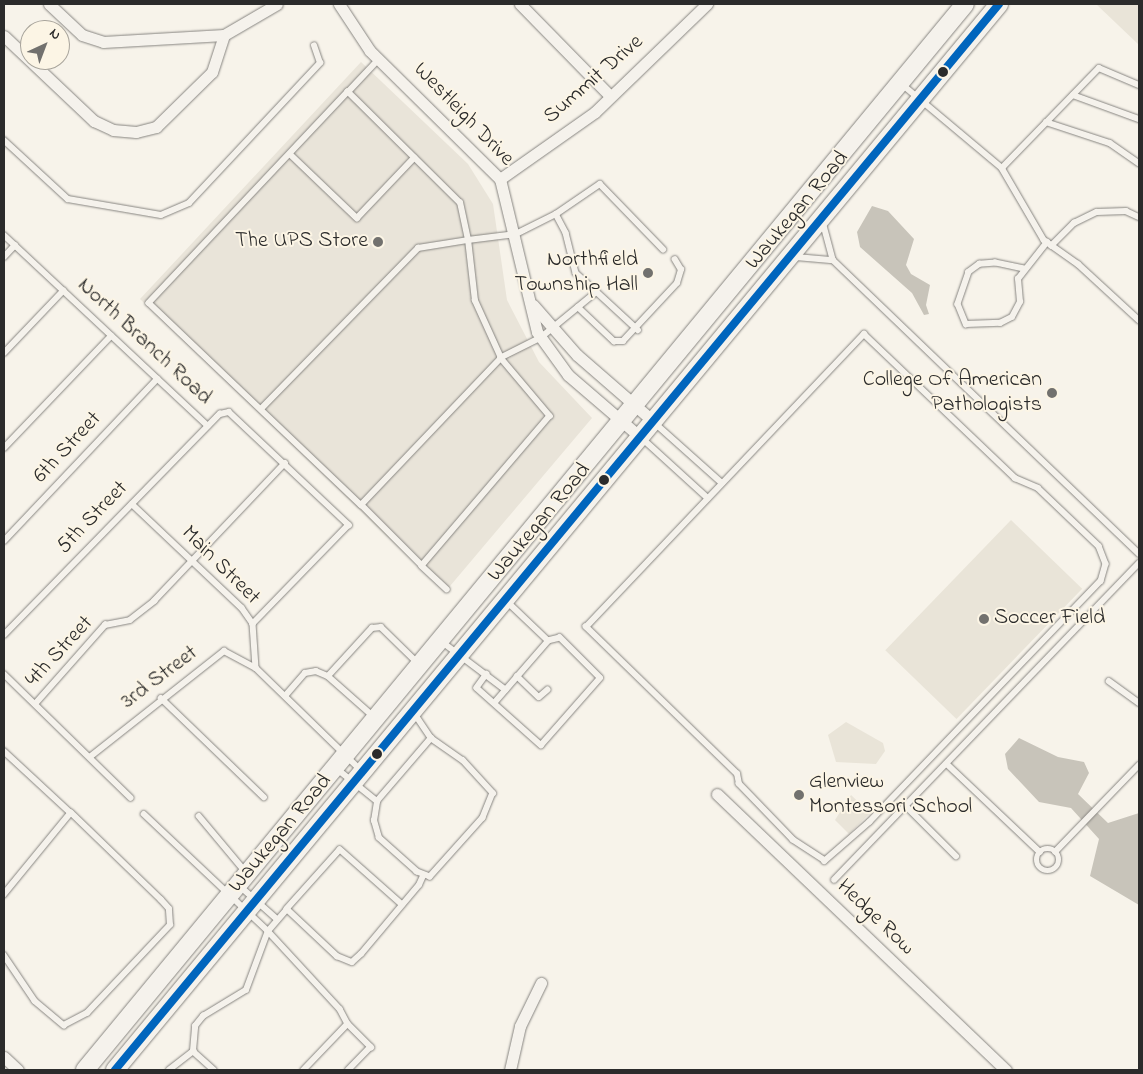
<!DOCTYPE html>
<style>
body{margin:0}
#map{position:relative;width:1143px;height:1074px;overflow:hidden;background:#f7f3ea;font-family:"Indie Flower",sans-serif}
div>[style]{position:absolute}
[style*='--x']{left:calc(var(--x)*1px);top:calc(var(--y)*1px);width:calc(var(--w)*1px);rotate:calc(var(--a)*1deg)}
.built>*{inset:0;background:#e9e4d9}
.green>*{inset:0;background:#e9e4d8;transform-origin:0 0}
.water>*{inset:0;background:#c8c4ba}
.roads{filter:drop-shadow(0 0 1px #878581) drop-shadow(0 0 1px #878581)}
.lane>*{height:5.5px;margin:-2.75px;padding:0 2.75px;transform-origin:2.75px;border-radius:2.75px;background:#f5f2ec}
.lane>.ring{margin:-2.75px;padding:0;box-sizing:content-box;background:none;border:5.5px solid #f5f2ec;border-radius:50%}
.street>*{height:11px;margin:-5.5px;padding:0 5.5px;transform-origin:5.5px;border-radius:5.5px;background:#f5f2ec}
.primary>*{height:18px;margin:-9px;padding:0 9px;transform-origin:9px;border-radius:9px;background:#f5f2ec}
.bus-1>*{height:8px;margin:-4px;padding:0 4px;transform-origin:4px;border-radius:4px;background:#0065bd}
.dots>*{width:14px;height:14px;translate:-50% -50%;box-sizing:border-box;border:2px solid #fcf5e5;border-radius:50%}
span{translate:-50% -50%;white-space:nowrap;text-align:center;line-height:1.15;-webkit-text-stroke:4px #fcf5e5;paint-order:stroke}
.street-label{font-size:22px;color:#2b2b2b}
.poi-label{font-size:22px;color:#2b2b2b}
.right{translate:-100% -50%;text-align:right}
.left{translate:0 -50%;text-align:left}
.frame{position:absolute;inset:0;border:5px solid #2b2b2b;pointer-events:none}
.north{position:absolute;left:20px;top:20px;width:50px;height:50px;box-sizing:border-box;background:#fcf5e5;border:1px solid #a8a49b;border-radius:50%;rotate:43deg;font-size:14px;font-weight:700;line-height:20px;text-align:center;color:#2b2b2b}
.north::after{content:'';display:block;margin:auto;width:18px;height:22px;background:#72716e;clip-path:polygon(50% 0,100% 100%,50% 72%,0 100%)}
</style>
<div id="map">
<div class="built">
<div style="clip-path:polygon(361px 62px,468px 164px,493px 204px,507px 300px,539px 362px,592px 418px,445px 592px,140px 299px)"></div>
</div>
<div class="green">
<div style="clip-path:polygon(1096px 4px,1139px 4px,1139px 45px)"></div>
<div style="left:1011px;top:520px;width:99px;height:181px;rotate:44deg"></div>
<div style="clip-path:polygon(846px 722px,883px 743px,885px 751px,876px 764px,836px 762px,828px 735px)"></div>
<div style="clip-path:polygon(851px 795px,870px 813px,849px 834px,835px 820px)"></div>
</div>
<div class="water">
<div style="clip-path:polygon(872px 206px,888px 211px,914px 239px,906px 265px,911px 274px,930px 285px,926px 305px,929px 314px,924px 315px,912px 293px,860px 247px,857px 232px)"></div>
<div style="clip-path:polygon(1019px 738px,1058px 757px,1084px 762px,1089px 773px,1078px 794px,1108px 823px,1139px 813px,1139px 905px,1090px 876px,1099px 839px,1071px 808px,1039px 802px,1008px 769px,1005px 754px)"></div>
</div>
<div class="roads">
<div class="lane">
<div style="--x:902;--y:84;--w:131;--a:40"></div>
<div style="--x:1002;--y:168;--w:83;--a:59.7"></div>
<div style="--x:1044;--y:240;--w:42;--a:35.2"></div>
<div style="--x:1078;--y:264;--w:83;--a:42.6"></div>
<div style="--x:348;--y:92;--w:290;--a:133.3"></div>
<div style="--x:149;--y:303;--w:293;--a:43.6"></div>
<div style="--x:1073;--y:95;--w:70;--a:20"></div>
<div style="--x:1046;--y:122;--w:67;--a:18.2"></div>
<div style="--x:1110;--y:143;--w:35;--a:35"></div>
<div style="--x:4;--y:140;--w:87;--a:42.7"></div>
<div style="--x:68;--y:199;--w:94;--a:9.8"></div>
<div style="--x:161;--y:215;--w:30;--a:-23"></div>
<div style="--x:189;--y:203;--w:192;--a:-46.9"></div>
<div style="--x:320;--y:63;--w:18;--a:-109"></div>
<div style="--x:290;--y:154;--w:93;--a:43.7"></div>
<div style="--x:357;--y:218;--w:83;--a:-46.5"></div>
<div style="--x:1002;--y:168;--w:139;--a:-45.9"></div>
<div style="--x:1099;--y:68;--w:43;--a:23"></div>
<div style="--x:556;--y:214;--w:21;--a:62"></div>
<div style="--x:566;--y:233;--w:41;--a:76"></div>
<div style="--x:576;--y:273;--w:28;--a:42"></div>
<div style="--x:597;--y:292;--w:72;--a:140.6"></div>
<div style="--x:541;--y:338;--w:45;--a:153.4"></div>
<div style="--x:501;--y:358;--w:63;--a:-114.5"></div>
<div style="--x:475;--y:301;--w:61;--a:-96.5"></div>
<div style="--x:468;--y:240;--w:48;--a:-7.1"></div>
<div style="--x:516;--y:234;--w:45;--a:-26.6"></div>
<div style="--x:556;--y:214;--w:53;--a:-34.3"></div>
<div style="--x:600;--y:184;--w:91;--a:45.9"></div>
<div style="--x:823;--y:222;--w:39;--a:75"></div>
<div style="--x:833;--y:260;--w:424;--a:43.8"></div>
<div style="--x:4;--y:235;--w:279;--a:43.1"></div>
<div style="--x:1051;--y:246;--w:33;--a:-45"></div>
<div style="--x:1074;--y:223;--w:25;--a:-26"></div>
<div style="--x:1097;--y:212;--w:29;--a:-2"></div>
<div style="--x:1126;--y:211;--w:14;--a:25"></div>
<div style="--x:4;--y:257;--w:16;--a:-47"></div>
<div style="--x:796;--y:257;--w:37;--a:5"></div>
<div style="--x:1024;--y:269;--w:29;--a:-168"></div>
<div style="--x:996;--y:263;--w:16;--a:176"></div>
<div style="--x:980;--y:264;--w:14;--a:144"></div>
<div style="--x:969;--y:272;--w:34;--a:109"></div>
<div style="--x:958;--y:304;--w:22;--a:68"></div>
<div style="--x:966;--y:324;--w:34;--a:-2"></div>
<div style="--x:1000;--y:323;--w:13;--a:-27"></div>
<div style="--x:1012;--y:317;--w:17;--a:-62"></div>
<div style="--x:1020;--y:302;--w:23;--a:-95"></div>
<div style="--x:1018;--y:279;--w:47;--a:-51.9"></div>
<div style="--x:597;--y:292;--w:56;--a:42.8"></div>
<div style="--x:578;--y:307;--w:50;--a:43.4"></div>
<div style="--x:614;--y:341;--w:9;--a:0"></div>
<div style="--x:623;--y:341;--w:79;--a:-47"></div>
<div style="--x:677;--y:283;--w:14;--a:-73"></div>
<div style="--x:681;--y:270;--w:12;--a:-121"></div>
<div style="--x:864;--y:334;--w:209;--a:43.6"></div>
<div style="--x:1015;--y:478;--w:25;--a:23"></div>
<div style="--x:1038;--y:488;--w:84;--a:43.6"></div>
<div style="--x:1099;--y:546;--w:19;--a:69"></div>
<div style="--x:1106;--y:564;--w:18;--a:106"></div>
<div style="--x:1101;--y:581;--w:334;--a:133.8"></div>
<div style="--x:870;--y:822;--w:60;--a:139.1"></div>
<div style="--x:825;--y:861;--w:38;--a:-147"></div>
<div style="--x:793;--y:840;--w:78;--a:-134"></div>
<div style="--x:739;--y:784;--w:10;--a:-101"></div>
<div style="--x:737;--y:774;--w:211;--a:-135.8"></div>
<div style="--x:586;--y:627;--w:404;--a:-46.5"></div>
<div style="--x:4;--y:353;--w:86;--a:-46.4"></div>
<div style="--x:261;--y:409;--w:225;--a:-45.7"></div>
<div style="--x:418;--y:248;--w:51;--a:-9.1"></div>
<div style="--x:468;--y:240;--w:38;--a:-102"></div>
<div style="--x:460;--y:203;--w:158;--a:-135.3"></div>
<div style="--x:348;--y:92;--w:45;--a:-46.8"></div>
<div style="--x:655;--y:423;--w:90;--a:41.8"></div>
<div style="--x:642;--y:438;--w:89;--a:42.3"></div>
<div style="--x:4;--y:448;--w:155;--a:-46.3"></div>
<div style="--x:132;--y:504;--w:151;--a:43.4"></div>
<div style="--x:242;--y:608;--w:19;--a:55"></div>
<div style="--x:253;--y:624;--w:44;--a:86.1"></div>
<div style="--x:4;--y:541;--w:223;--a:-46.6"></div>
<div style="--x:422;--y:566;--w:86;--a:-135"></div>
<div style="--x:361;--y:505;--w:203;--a:-46.4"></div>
<div style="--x:501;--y:358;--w:76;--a:49.8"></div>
<div style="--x:550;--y:416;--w:197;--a:130.5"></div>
<div style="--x:422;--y:566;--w:34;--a:43"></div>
<div style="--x:4;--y:635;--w:309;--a:-45.7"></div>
<div style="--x:220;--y:414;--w:9;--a:-13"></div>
<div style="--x:229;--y:412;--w:165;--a:43.3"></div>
<div style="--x:349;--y:525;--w:138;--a:134.1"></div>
<div style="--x:441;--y:641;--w:81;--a:37"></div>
<div style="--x:4;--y:674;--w:177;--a:44.3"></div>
<div style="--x:487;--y:674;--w:17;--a:126"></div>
<div style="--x:477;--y:688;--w:86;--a:41.7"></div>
<div style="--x:541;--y:745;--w:89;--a:-48.6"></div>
<div style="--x:600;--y:678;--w:57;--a:-135"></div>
<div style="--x:560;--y:638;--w:12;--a:166"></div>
<div style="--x:328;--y:676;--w:65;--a:-47.5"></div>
<div style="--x:372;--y:628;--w:9;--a:-6"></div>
<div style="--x:381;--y:627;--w:52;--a:44.2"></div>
<div style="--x:517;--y:676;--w:30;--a:44"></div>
<div style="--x:539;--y:697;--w:11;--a:-41"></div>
<div style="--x:1109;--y:681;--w:37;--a:36"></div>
<div style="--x:285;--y:696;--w:30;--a:-49"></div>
<div style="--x:305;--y:673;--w:11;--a:-10"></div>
<div style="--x:316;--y:671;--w:13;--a:23"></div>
<div style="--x:328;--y:676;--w:60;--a:41.6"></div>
<div style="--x:161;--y:698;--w:143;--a:43.9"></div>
<div style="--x:495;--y:702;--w:81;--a:-49"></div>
<div style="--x:548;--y:641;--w:58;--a:-136.4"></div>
<div style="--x:35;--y:704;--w:106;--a:-48.5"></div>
<div style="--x:105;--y:625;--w:25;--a:-11"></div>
<div style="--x:130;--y:620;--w:31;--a:-38"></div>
<div style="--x:154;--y:601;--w:190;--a:-46.5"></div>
<div style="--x:415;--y:714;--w:29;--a:56"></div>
<div style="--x:431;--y:738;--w:39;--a:35"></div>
<div style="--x:463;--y:760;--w:45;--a:47.7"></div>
<div style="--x:493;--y:793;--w:27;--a:112"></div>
<div style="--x:483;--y:818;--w:79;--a:131.9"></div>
<div style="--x:430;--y:877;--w:14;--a:-159"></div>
<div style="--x:417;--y:872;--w:51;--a:-138.2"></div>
<div style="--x:379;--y:838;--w:18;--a:-106"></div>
<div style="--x:374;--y:821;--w:20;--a:-81"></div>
<div style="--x:377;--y:801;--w:83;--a:-49.4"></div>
<div style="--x:4;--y:751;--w:91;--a:42.8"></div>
<div style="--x:71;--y:813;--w:106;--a:129.3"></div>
<div style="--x:90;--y:757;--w:171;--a:-38.3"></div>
<div style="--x:224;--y:651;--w:36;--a:28"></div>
<div style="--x:256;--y:668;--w:145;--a:44.2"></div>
<div style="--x:947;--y:764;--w:128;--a:43.4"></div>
<div style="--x:336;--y:768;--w:53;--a:38.8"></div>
<div style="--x:906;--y:806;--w:71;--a:45"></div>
<div style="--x:144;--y:814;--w:170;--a:43.3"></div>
<div style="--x:268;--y:931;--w:106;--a:47.3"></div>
<div style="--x:340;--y:1009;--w:17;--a:62"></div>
<div style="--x:348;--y:1024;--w:64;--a:133.7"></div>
<div style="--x:199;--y:816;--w:72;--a:50.1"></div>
<div class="ring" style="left:1037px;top:849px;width:16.5px;height:16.5px"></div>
<div style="--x:1055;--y:852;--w:121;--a:-46"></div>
<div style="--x:834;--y:880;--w:440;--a:-46.1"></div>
<div style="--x:240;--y:886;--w:50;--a:41.7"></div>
<div style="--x:402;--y:905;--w:83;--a:-138.4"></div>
<div style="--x:340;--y:850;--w:79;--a:131.9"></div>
<div style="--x:287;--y:909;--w:69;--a:43.2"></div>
<div style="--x:337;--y:956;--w:16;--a:22"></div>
<div style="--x:352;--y:962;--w:12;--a:-42"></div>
<div style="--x:361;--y:954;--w:90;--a:-50"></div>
<div style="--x:419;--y:885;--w:10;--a:-66"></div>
<div style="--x:4;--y:955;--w:55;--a:56"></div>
<div style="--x:35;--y:1001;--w:38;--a:40"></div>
<div style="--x:64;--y:1025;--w:26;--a:-28"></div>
<div style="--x:87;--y:1013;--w:121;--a:-46.7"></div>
<div style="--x:170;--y:925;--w:16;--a:-94"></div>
<div style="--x:169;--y:909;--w:12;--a:-132"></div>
<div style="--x:161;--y:900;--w:125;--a:-136"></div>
<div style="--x:348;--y:1024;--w:33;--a:45"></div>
<div style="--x:371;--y:1047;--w:32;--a:134"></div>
<div style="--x:193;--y:1051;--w:28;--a:42"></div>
<div style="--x:169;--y:1070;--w:31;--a:-38"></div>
<div style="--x:193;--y:1051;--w:25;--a:-85"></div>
<div style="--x:195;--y:1026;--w:13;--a:-51"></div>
<div style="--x:203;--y:1016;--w:50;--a:-31.2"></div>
<div style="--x:246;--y:990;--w:63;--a:-69.6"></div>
<div style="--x:268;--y:931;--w:29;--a:-49"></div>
</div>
<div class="street">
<div style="--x:49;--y:4;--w:45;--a:43.2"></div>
<div style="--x:82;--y:35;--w:22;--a:18"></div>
<div style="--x:103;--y:42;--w:121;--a:-3.3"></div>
<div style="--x:339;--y:4;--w:56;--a:56.6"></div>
<div style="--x:370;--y:51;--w:182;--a:44.6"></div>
<div style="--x:500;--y:179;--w:157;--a:76.4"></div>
<div style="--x:537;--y:332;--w:53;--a:54.2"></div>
<div style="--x:568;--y:375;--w:95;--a:40.7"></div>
<div style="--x:520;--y:4;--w:129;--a:45.6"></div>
<div style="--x:4;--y:36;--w:124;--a:43.4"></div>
<div style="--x:94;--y:121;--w:21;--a:25"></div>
<div style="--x:113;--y:130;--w:23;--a:5"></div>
<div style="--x:136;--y:132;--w:21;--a:-14"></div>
<div style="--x:156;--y:127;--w:78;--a:-44.5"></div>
<div style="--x:212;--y:72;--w:39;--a:-72"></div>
<div style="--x:224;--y:35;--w:61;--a:-30.3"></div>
<div style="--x:500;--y:179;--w:116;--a:-35.2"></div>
<div style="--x:595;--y:112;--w:156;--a:-44"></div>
<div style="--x:533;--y:305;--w:67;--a:48.7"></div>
<div style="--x:577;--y:355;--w:101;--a:41"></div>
<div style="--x:717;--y:794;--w:400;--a:43.7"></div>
<div style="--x:4;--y:1057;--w:19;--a:43"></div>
<div style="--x:510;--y:1070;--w:45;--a:-77.2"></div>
<div style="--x:520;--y:1026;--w:48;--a:-64"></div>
</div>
<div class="primary">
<div style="--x:85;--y:1070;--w:1382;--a:-50.46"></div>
<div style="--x:115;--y:1070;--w:1385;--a:-50.33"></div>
</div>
</div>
<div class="bus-1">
<div style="--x:115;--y:1070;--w:1385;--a:-50.33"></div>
</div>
<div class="dots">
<div style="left:943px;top:72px;background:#2b2b2b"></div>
<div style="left:378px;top:242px;background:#72716e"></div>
<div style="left:648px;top:273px;background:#72716e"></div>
<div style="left:1052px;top:393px;background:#72716e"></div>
<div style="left:604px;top:480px;background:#2b2b2b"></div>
<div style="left:984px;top:619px;background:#72716e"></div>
<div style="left:377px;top:754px;background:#2b2b2b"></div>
<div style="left:799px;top:795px;background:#72716e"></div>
</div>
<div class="street-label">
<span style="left:594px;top:80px;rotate:-41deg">Summit Drive</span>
<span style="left:463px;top:115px;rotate:46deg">Westleigh Drive</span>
<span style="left:798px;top:211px;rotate:-50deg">Waukegan Road</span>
<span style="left:144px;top:342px;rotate:43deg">North Branch Road</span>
<span style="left:68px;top:448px;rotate:-47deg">6th Street</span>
<span style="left:93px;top:518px;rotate:-46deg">5th Street</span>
<span style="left:540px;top:523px;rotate:-50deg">Waukegan Road</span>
<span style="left:220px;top:566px;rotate:45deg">Main Street</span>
<span style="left:60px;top:652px;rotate:-47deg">4th Street</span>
<span style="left:160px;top:678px;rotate:-37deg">3rd Street</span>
<span style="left:281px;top:834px;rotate:-50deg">Waukegan Road</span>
<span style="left:875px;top:918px;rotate:44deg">Hedge Row</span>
</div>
<div class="poi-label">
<span class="right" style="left:368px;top:242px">The UPS Store</span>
<span class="right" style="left:638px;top:273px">Northfield<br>Township Hall</span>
<span class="right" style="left:1042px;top:393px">College Of American<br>Pathologists</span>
<span class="left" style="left:994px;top:619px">Soccer Field</span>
<span class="left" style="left:809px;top:795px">Glenview<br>Montessori School</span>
</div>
<div class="frame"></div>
<div class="north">N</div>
</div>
